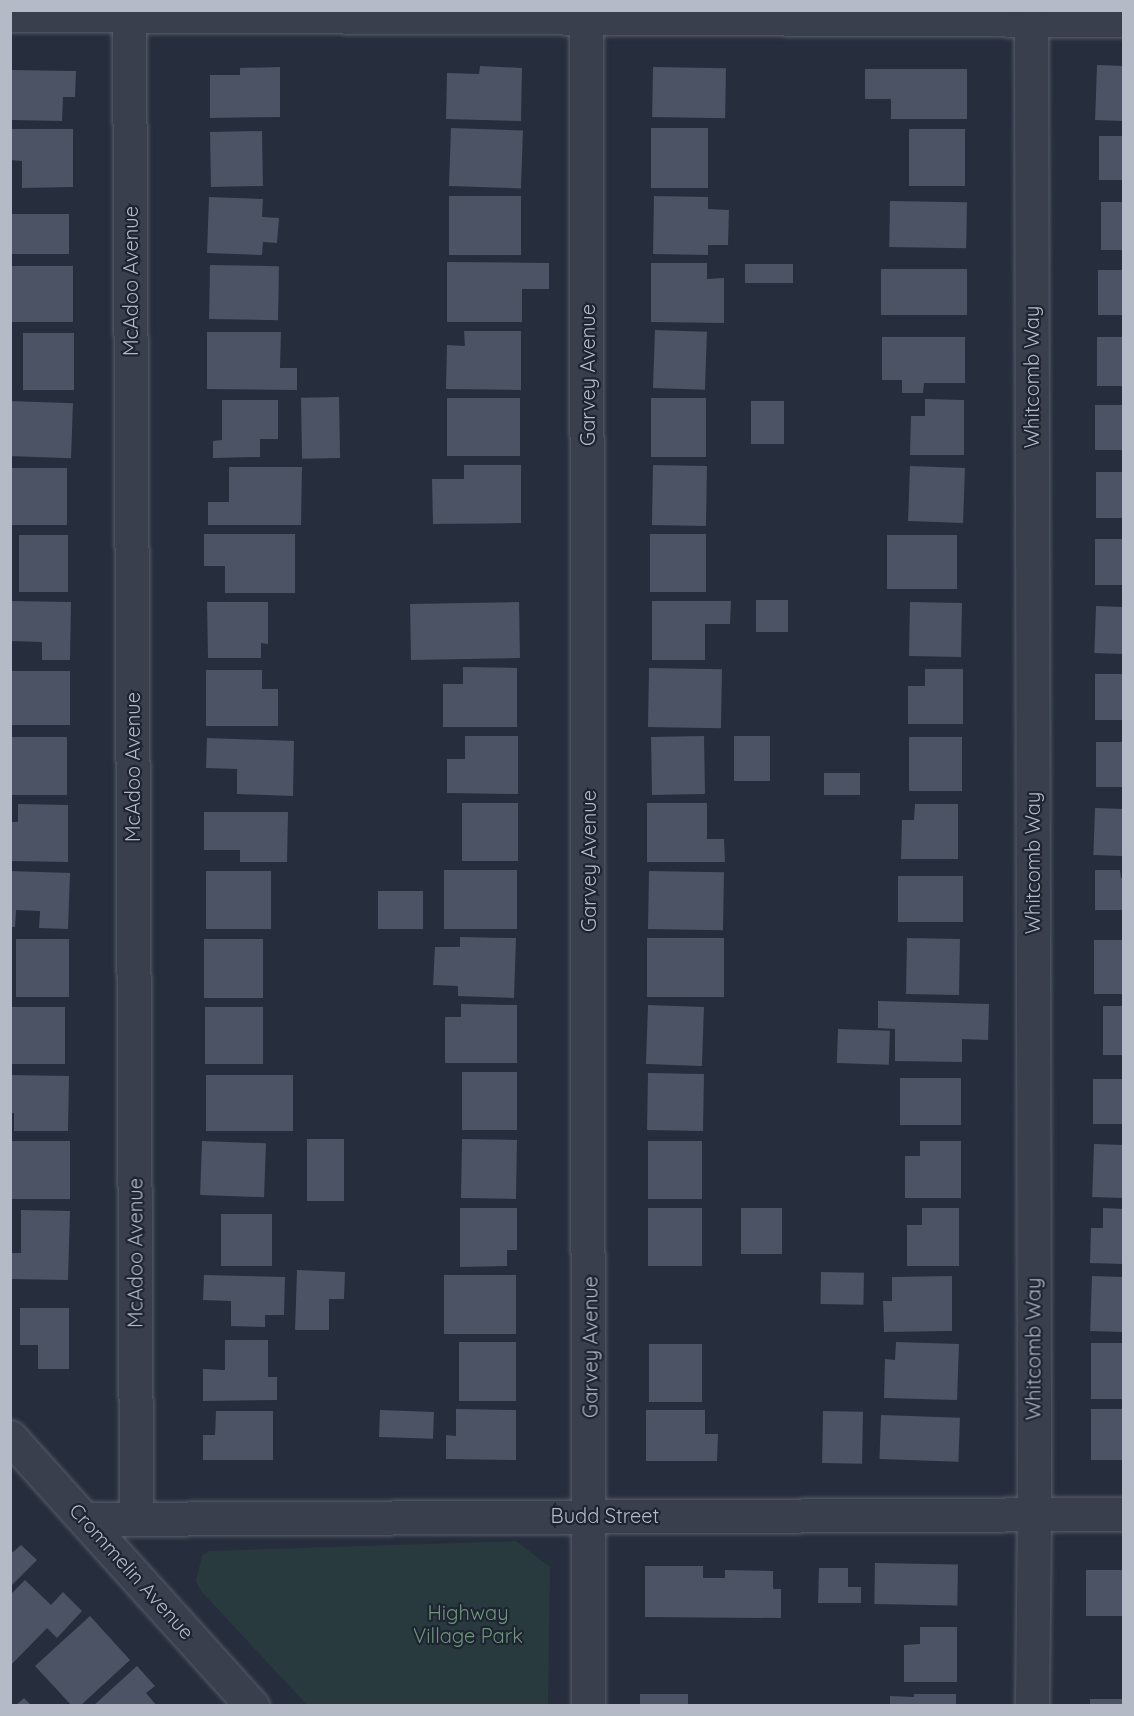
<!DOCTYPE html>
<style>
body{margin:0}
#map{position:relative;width:1134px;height:1716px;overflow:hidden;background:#262d3c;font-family:Quicksand,sans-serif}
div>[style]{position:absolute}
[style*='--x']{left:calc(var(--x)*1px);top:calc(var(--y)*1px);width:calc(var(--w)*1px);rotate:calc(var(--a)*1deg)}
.green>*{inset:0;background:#283a3e}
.building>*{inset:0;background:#4c5364;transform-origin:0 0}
.roads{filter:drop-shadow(0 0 2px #575d6a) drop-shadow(0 0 2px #575d6a)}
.minor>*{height:33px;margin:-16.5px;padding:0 16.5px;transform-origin:16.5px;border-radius:16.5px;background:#393f4c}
span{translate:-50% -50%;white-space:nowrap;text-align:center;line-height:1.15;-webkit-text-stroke:4.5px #1e2431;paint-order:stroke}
.street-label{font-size:20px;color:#b5bac7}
.park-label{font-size:20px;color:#6e967b}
.frame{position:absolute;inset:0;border:12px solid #b5bac7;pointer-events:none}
</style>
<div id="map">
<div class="green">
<div style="clip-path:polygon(516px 1541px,550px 1567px,548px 1705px,307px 1705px,201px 1591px,196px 1581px,202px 1556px,209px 1551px)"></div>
</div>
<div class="building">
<div style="left:1097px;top:65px;width:27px;height:55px;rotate:2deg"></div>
<div style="clip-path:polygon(480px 66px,522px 68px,521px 121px,446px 119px,447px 73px,479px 74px)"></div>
<div style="clip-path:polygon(280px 67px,280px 117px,210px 118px,210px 75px,240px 75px,240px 68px)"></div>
<div style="left:653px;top:67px;width:73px;height:50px;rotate:1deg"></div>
<div style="clip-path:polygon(865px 69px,967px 69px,967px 119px,891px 119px,891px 99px,865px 99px)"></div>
<div style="clip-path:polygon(10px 70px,76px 71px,75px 97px,63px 97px,62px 121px,10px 120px)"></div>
<div style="left:451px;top:128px;width:72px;height:58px;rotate:2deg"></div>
<div style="left:708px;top:128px;width:60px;height:57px;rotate:90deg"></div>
<div style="clip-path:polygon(10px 129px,73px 129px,73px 187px,22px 188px,22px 161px,10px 160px)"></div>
<div style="left:909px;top:129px;width:56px;height:57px"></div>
<div style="left:262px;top:131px;width:55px;height:52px;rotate:89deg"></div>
<div style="left:1099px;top:136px;width:25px;height:44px"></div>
<div style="left:449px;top:196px;width:72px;height:59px"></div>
<div style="clip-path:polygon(654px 196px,708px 197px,708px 209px,729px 210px,728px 245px,708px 245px,708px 255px,653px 254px)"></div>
<div style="clip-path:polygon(209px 197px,263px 199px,262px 217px,279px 218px,277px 243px,263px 242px,262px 255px,207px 253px)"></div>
<div style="left:890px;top:201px;width:77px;height:46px;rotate:1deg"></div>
<div style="left:1101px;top:202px;width:23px;height:48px"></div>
<div style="left:11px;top:214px;width:58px;height:40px"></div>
<div style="clip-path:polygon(447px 262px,549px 263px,549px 289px,522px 289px,522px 322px,447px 322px)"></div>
<div style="clip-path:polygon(651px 263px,707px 263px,707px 279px,724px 278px,724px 323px,651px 322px)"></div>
<div style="left:793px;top:264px;width:19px;height:48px;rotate:90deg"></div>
<div style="left:210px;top:265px;width:69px;height:54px;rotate:1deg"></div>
<div style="left:10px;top:266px;width:63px;height:56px"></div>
<div style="left:881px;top:269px;width:86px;height:46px"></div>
<div style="left:1098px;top:270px;width:26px;height:45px"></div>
<div style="left:655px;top:330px;width:52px;height:58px;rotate:2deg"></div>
<div style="clip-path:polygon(464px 331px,521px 331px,521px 390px,446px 389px,447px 345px,465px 346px)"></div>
<div style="clip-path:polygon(207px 332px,281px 332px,280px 368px,297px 368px,297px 390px,207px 389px)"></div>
<div style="left:23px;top:333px;width:51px;height:57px"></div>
<div style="clip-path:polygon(882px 337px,965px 337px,965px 383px,924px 383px,923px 393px,902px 393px,902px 380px,882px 380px)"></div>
<div style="left:1097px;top:337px;width:27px;height:49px"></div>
<div style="left:339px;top:397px;width:61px;height:38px;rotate:89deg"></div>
<div style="left:447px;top:398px;width:73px;height:58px"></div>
<div style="left:706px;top:398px;width:59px;height:55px;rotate:90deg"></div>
<div style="clip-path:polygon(925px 399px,964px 400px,964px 455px,910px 455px,911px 416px,925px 416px)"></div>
<div style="clip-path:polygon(222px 400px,278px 400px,278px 439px,260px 439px,260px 457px,213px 458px,213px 441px,222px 440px)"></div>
<div style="left:10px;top:401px;width:63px;height:55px;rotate:2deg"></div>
<div style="left:751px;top:401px;width:33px;height:43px"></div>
<div style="left:1095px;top:405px;width:29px;height:45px"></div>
<div style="clip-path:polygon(464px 465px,521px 465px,521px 523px,433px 524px,432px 479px,464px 479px)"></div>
<div style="left:653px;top:465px;width:54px;height:60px;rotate:1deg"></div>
<div style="left:910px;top:466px;width:55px;height:55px;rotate:2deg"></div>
<div style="clip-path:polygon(229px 467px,302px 467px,301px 525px,208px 525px,208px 502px,229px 502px)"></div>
<div style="left:10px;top:468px;width:57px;height:57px"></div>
<div style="left:1096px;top:472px;width:28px;height:46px"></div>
<div style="clip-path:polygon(204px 534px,295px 534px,295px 593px,225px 593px,225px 566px,204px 566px)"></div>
<div style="left:650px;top:534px;width:56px;height:58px"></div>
<div style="left:19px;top:535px;width:49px;height:57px"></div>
<div style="left:887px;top:535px;width:70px;height:54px"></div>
<div style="left:1095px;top:539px;width:29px;height:46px"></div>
<div style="left:756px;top:600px;width:32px;height:32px"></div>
<div style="clip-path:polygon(10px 601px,71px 602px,70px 660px,42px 660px,42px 642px,10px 641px)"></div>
<div style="clip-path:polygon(652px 601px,731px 601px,730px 624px,705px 624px,705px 660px,652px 660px)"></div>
<div style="clip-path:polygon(207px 602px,268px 602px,268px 644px,261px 643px,261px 658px,208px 658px)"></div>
<div style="left:519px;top:602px;width:56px;height:109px;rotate:89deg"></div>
<div style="left:910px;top:602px;width:52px;height:54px;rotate:1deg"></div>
<div style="left:1096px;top:606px;width:28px;height:47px;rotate:2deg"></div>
<div style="clip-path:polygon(463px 667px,517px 668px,517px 727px,443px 727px,443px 684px,463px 684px)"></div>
<div style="left:649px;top:668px;width:73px;height:59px;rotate:1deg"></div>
<div style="clip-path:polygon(925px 669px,963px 669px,963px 724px,908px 724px,908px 686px,925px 686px)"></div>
<div style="clip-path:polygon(206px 670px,262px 670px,262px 689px,278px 689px,278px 726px,206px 726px)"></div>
<div style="left:10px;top:671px;width:60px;height:54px"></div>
<div style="left:1095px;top:674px;width:29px;height:46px"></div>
<div style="clip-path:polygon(465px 736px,518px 736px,518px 794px,447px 793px,447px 759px,465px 759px)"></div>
<div style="left:704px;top:736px;width:58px;height:53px;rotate:89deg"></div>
<div style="left:734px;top:736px;width:36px;height:45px"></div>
<div style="left:10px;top:737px;width:57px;height:58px"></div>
<div style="left:909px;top:737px;width:53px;height:54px"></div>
<div style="clip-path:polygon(207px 738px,294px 741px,293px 796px,237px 794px,237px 769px,206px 768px)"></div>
<div style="left:1096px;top:742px;width:28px;height:45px"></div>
<div style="left:824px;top:773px;width:36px;height:22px"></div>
<div style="left:462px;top:803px;width:56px;height:58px"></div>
<div style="clip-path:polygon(647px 803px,707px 803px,707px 839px,724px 839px,725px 862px,647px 862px)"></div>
<div style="clip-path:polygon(18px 804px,68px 805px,68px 862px,10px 861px,10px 822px,18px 822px)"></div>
<div style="clip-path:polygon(915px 804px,958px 804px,958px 859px,901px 859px,902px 820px,914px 820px)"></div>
<div style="left:1095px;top:808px;width:29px;height:47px;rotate:2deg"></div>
<div style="clip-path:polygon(204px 812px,288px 812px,287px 862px,240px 862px,240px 850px,204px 850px)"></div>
<div style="left:444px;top:870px;width:73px;height:59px"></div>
<div style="clip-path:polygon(1095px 870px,1120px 870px,1121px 878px,1124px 878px,1124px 910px,1095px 910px)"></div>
<div style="clip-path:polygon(10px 871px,70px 873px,68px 929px,39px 928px,40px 911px,16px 910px,15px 927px,10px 927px)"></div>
<div style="left:206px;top:871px;width:65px;height:58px"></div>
<div style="left:649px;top:871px;width:75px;height:58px;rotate:1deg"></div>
<div style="left:898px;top:876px;width:65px;height:46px"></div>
<div style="left:378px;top:891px;width:45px;height:38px"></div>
<div style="clip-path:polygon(460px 937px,516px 938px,514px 998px,458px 996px,458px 986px,433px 985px,435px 947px,460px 947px)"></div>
<div style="left:647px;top:938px;width:77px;height:59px"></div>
<div style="left:907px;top:938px;width:53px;height:56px;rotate:1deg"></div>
<div style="left:16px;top:939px;width:53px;height:58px"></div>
<div style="left:204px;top:939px;width:59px;height:59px"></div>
<div style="left:1094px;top:940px;width:30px;height:54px"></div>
<div style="clip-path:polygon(878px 1001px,989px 1004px,988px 1040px,962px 1039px,962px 1062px,895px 1061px,895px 1029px,878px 1028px)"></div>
<div style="clip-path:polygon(461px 1004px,517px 1005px,517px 1063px,445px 1063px,445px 1017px,461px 1017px)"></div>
<div style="left:648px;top:1005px;width:56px;height:59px;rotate:2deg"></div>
<div style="left:1103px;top:1006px;width:21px;height:49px"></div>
<div style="left:10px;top:1007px;width:55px;height:57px"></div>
<div style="left:205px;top:1007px;width:58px;height:57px"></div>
<div style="left:838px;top:1029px;width:52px;height:34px;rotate:2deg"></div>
<div style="left:462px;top:1072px;width:55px;height:58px"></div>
<div style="left:648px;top:1073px;width:56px;height:57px;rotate:1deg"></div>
<div style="clip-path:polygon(10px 1075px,69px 1076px,68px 1131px,14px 1131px,14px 1113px,10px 1113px)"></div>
<div style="left:206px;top:1075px;width:87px;height:56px"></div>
<div style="left:900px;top:1078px;width:61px;height:47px"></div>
<div style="left:1093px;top:1079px;width:31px;height:45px"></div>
<div style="left:307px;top:1139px;width:37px;height:62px"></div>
<div style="left:462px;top:1139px;width:55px;height:59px;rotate:1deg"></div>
<div style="left:70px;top:1141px;width:58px;height:60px;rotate:90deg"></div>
<div style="left:202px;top:1141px;width:64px;height:54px;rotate:2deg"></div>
<div style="left:648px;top:1141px;width:54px;height:58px"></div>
<div style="clip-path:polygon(920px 1141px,961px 1141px,961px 1198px,905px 1198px,905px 1156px,920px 1156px)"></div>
<div style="left:1094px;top:1144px;width:30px;height:53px;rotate:2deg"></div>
<div style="clip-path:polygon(460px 1208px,517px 1208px,517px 1250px,507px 1250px,507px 1266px,460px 1267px)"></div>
<div style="left:648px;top:1208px;width:54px;height:58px"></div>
<div style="left:741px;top:1208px;width:41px;height:46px"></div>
<div style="clip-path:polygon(922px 1208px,959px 1208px,959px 1266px,907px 1266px,907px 1225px,922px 1225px)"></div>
<div style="clip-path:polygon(1103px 1208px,1124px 1209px,1124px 1264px,1090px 1263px,1091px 1228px,1103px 1228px)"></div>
<div style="clip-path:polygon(21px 1210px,70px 1211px,68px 1280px,10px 1279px,10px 1253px,21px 1253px)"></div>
<div style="left:221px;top:1214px;width:51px;height:52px"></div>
<div style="clip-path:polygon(297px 1270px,345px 1272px,344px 1299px,329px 1299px,329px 1330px,295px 1330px)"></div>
<div style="left:821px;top:1272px;width:43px;height:32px;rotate:1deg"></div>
<div style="clip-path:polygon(204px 1275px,285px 1277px,284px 1315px,265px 1315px,265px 1327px,231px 1326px,231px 1301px,203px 1300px)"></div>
<div style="left:444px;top:1275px;width:72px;height:59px"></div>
<div style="clip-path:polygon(952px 1276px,952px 1331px,884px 1332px,883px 1301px,892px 1301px,892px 1277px)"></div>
<div style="left:1092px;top:1276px;width:32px;height:55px;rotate:2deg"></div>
<div style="clip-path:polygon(20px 1308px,69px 1308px,69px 1369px,38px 1369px,38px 1345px,20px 1345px)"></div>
<div style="clip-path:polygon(225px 1340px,268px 1340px,268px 1377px,277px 1377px,277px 1400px,203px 1401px,203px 1369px,225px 1370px)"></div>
<div style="left:459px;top:1342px;width:57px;height:59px"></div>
<div style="clip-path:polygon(896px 1342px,959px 1344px,957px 1400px,884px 1398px,885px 1359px,895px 1360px)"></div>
<div style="left:1091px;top:1343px;width:33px;height:56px"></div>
<div style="left:649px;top:1344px;width:53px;height:58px"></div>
<div style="clip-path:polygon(456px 1409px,516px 1410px,516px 1460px,446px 1459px,446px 1435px,456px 1436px)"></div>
<div style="left:1091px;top:1409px;width:33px;height:51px"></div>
<div style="left:380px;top:1410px;width:54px;height:27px;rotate:2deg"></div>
<div style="clip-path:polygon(646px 1410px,705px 1410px,705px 1434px,718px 1434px,717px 1461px,646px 1461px)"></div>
<div style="clip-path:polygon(216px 1411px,273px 1411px,273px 1460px,203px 1460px,203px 1435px,215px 1435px)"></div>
<div style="left:823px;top:1411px;width:40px;height:52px;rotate:1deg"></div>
<div style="left:881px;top:1415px;width:79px;height:44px;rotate:2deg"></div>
<div style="clip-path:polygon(21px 1545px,37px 1560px,10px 1587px,10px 1551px,13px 1552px)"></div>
<div style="left:875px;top:1563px;width:83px;height:41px;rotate:1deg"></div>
<div style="clip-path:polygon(645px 1566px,703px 1566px,703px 1578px,725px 1578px,725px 1570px,773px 1571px,773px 1589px,781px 1589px,781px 1618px,645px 1617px)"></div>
<div style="clip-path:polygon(819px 1568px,848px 1568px,848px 1587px,861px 1587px,861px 1603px,818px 1603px)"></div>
<div style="left:1086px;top:1570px;width:38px;height:46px"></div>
<div style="clip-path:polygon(25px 1580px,51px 1605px,63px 1592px,82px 1611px,57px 1638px,47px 1628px,10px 1666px,10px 1595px)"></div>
<div style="clip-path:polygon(90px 1616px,130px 1660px,80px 1706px,72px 1706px,35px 1666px)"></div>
<div style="clip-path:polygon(920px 1627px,957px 1627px,957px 1682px,904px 1682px,904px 1645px,920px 1644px)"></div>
<div style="clip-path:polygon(137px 1666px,155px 1686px,146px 1693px,157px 1706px,93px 1706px)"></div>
<div style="left:640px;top:1694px;width:48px;height:12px"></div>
<div style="clip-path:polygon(914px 1694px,956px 1694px,956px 1706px,890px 1706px,890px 1696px,914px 1697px)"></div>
<div style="clip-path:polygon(24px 1698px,32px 1706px,15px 1706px)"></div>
<div style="left:1090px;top:1699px;width:34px;height:7px"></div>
</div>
<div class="roads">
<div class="minor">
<div style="--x:10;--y:15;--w:1114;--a:0.26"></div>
<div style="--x:129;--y:16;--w:1502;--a:89.73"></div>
<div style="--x:586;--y:17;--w:1689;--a:89.93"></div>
<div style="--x:1031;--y:20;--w:1493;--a:89.88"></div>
<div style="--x:1034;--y:1513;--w:193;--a:90.6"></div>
<div style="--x:10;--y:1437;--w:362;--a:48"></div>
<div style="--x:86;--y:1519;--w:1038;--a:-0.28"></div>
</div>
</div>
<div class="street-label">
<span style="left:130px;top:281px;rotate:-90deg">McAdoo Avenue</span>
<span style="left:587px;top:375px;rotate:-90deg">Garvey Avenue</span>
<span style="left:1031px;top:377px;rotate:-90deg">Whitcomb Way</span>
<span style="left:132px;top:767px;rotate:-90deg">McAdoo Avenue</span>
<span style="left:588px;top:861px;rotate:-90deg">Garvey Avenue</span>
<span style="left:1032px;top:863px;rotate:-90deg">Whitcomb Way</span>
<span style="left:135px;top:1253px;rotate:-90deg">McAdoo Avenue</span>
<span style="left:590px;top:1347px;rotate:-90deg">Garvey Avenue</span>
<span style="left:1033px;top:1349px;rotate:-90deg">Whitcomb Way</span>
<span style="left:605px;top:1515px">Budd Street</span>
<span style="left:132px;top:1571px;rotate:48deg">Crommelin Avenue</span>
</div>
<div class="park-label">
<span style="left:468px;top:1624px">Highway<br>Village Park</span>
</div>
<div class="frame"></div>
</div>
